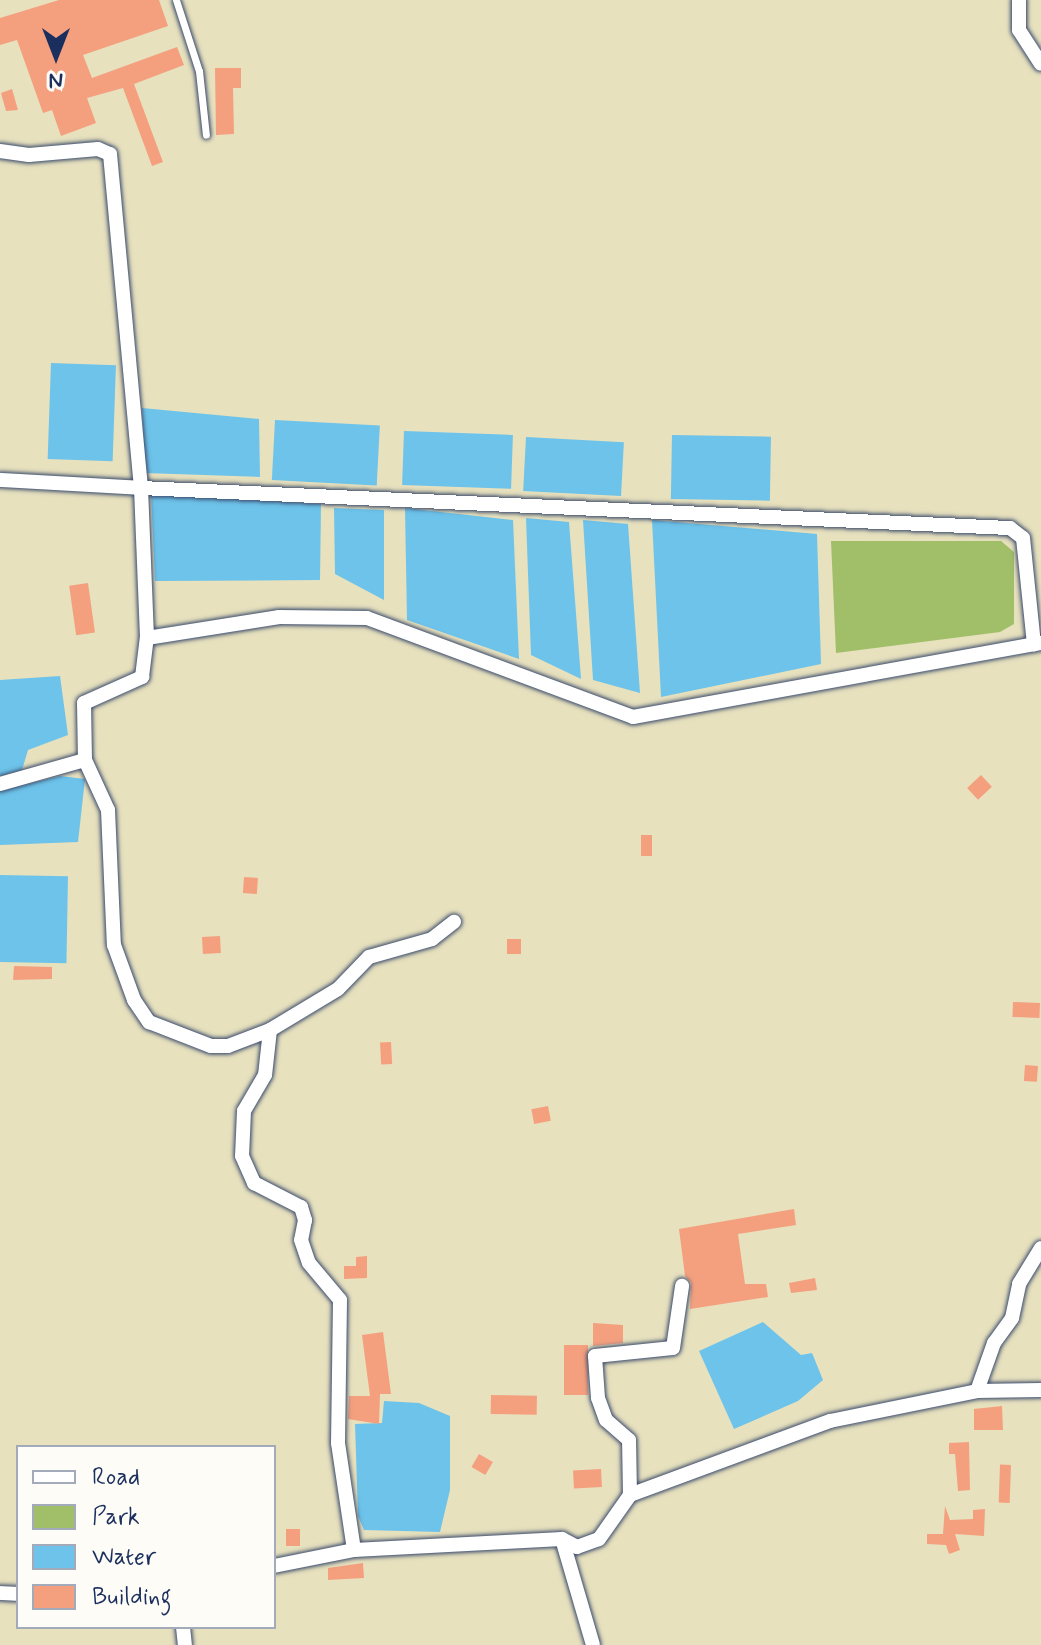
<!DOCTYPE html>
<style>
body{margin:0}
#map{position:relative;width:1041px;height:1645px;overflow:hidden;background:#e7e1be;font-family:Mynerve,sans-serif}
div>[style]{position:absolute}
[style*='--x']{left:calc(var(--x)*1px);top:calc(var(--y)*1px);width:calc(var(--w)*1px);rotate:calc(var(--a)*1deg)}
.green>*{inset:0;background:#a0bf68}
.water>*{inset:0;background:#6dc3ea;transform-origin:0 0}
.building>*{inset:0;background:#f4a07f;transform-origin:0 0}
.roads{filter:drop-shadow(0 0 2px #3a4a6c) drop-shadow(0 0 2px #3a4a6c)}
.lane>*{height:7px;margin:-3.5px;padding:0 3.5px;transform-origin:3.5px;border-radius:3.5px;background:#fff}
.street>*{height:14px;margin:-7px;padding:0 7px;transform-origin:7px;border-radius:7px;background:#fff}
span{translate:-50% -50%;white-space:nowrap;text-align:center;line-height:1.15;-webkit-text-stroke:6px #fdfcf7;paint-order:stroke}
.legend{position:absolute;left:16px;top:1445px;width:260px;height:184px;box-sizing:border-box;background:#fdfcf7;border:2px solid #a3aaba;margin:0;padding:10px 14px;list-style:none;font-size:24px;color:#1b2f5e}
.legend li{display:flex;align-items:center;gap:16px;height:40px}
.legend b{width:40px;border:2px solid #a3aaba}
.north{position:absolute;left:16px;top:16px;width:80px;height:80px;-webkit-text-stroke:6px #fdfcf7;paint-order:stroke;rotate:180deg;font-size:22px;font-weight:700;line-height:32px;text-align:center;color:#1b2f5e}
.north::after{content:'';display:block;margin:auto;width:28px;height:36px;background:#1b2f5e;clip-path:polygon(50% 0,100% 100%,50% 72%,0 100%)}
</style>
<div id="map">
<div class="green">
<div style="clip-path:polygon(831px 541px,1001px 541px,1014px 552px,1014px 624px,1000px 632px,836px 653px)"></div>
</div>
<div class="water">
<div style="left:51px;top:363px;width:65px;height:96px;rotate:2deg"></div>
<div style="clip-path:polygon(142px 408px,259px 419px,260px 477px,145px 473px)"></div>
<div style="left:275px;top:420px;width:105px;height:60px;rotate:3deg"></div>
<div style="left:404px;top:431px;width:109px;height:54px;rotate:2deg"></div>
<div style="left:672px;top:435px;width:99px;height:64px;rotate:1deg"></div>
<div style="left:526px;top:437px;width:98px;height:54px;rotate:3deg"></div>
<div style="clip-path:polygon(151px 494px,321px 504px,320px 580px,155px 581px)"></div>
<div style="clip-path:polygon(334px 508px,384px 510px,384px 600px,335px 574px)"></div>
<div style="clip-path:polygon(405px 508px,513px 520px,519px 659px,407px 620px)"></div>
<div style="clip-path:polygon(526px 518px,569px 522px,581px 679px,531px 655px)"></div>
<div style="clip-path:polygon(583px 520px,628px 524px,640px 693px,593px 680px)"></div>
<div style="clip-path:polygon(652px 520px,817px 534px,821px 664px,661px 697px)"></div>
<div style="clip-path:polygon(60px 676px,68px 735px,28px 750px,22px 770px,0 776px,0 680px)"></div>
<div style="clip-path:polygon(60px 776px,85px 779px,78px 842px,0 845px,0 791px)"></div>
<div style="left:0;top:875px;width:68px;height:87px;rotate:1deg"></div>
<div style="clip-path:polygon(763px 1322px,801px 1355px,812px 1353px,823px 1380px,798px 1401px,734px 1429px,699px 1351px)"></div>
<div style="clip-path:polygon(384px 1401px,419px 1403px,450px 1416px,450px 1490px,440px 1532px,364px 1530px,358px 1516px,355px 1424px,382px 1423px)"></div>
</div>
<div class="building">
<div style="clip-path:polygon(59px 0,159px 0,168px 26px,83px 55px,92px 78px,177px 47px,184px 65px,134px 84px,163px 162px,152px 166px,123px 88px,87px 98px,96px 123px,61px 136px,52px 110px,43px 113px,17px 40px,0 45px,0 18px)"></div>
<div style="clip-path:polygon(215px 68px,241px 68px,241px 88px,233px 88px,234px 134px,216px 135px)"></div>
<div style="clip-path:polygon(12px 89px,18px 110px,6px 111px,1px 93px)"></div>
<div style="left:88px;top:583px;width:50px;height:19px;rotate:82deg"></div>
<div style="left:981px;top:775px;width:16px;height:19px;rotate:47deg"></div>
<div style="left:641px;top:835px;width:11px;height:21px"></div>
<div style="left:244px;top:877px;width:14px;height:16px;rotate:4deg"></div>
<div style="left:220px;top:936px;width:17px;height:18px;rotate:87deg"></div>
<div style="left:507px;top:939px;width:14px;height:15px"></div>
<div style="clip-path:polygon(14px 966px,52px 967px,52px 979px,13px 980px)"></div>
<div style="left:1013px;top:1002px;width:27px;height:15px;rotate:2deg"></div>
<div style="left:391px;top:1042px;width:22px;height:11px;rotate:87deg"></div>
<div style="left:1025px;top:1065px;width:13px;height:16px;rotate:4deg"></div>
<div style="left:548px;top:1106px;width:15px;height:17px;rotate:79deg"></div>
<div style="clip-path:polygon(794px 1209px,796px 1225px,738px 1234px,745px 1284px,766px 1284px,768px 1297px,690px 1309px,691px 1283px,685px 1276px,679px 1229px)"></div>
<div style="clip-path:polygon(367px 1256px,367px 1278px,344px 1279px,344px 1266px,356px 1266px,356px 1257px)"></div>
<div style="clip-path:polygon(815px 1278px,817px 1290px,791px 1293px,789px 1283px)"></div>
<div style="clip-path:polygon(593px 1323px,623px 1325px,623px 1343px,593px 1346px)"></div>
<div style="clip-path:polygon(383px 1332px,391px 1394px,380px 1394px,379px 1424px,348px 1419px,349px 1396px,370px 1396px,362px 1335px)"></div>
<div style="left:588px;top:1345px;width:50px;height:24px;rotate:90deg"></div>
<div style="left:491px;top:1395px;width:46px;height:19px;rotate:1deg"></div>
<div style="clip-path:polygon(1002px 1406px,1003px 1430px,974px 1430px,974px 1409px)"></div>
<div style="clip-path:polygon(969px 1442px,970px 1490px,958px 1491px,955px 1454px,949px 1454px,949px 1443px)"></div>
<div style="left:479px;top:1454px;width:16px;height:15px;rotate:30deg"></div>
<div style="left:1011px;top:1465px;width:38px;height:11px;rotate:92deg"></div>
<div style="left:601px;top:1469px;width:18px;height:28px;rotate:87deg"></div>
<div style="clip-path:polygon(945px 1506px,950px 1520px,973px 1519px,973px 1510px,985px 1509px,984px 1536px,955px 1534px,960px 1550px,949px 1554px,946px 1545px,927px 1544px,927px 1534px,943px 1534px)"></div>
<div style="left:286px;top:1529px;width:14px;height:17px"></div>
<div style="clip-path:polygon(363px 1563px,364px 1578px,328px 1580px,328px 1568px)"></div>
</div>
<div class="roads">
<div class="lane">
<div style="--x:176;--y:0;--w:75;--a:72.1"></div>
<div style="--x:199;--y:71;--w:64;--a:83.8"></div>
</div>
<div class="street">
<div style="--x:1019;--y:0;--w:30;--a:90"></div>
<div style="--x:1019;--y:30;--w:40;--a:57.1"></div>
<div style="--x:0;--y:151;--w:29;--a:8"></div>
<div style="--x:29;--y:155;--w:69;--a:-5"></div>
<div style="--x:98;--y:149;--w:13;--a:23"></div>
<div style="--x:110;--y:154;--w:335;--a:84.7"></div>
<div style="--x:141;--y:488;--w:870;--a:2.64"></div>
<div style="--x:1010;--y:528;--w:16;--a:38"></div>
<div style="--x:1023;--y:538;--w:107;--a:84.1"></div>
<div style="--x:0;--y:480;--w:141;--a:3.2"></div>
<div style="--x:141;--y:488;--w:150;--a:87.7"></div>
<div style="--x:85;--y:760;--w:57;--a:-91"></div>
<div style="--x:84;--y:703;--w:64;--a:-24.1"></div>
<div style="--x:142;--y:677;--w:39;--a:-83"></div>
<div style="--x:147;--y:638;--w:134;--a:-9"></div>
<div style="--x:279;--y:617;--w:88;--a:0.7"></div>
<div style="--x:367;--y:618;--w:284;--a:20.4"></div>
<div style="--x:633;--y:717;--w:415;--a:-10.3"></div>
<div style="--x:0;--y:784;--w:88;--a:-15.8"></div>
<div style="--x:85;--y:760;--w:55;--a:65.3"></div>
<div style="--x:108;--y:810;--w:135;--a:87.5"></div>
<div style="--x:114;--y:945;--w:59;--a:70"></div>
<div style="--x:134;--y:1000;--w:27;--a:56"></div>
<div style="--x:149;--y:1022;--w:66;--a:21.2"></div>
<div style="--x:211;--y:1046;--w:17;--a:0"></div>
<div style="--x:228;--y:1046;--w:45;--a:-20.9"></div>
<div style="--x:270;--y:1030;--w:45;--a:96.3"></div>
<div style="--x:265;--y:1075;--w:42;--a:120.3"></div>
<div style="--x:244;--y:1111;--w:45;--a:92.5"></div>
<div style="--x:242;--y:1156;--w:30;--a:66"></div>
<div style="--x:254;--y:1183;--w:53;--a:27.1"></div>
<div style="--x:301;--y:1207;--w:14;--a:73"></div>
<div style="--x:305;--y:1220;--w:20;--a:101"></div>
<div style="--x:301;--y:1240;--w:24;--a:71"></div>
<div style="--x:309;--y:1263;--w:48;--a:50"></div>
<div style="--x:340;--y:1300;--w:143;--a:90.8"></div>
<div style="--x:338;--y:1443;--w:108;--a:81.5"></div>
<div style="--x:270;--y:1030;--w:79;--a:-31.1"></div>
<div style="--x:338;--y:989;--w:45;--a:-45.9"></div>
<div style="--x:369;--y:957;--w:66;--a:-15.9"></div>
<div style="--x:432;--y:939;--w:28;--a:-38"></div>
<div style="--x:977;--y:1391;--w:51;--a:-70.5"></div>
<div style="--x:994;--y:1343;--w:31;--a:-54"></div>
<div style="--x:1012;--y:1318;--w:35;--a:-78"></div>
<div style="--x:1019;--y:1284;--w:42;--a:-58.6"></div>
<div style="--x:630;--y:1495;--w:55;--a:-91"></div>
<div style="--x:629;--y:1440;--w:30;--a:-139"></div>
<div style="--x:606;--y:1420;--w:23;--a:-110"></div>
<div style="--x:598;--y:1398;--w:42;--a:-94.1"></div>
<div style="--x:595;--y:1356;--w:78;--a:-5.9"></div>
<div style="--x:673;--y:1348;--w:63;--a:-81.7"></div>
<div style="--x:562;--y:1539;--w:110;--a:73.7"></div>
<div style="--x:274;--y:1566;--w:82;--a:-11.3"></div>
<div style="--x:354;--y:1550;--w:208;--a:-3"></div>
<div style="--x:562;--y:1539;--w:17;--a:28"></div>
<div style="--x:577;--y:1547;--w:23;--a:-20"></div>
<div style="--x:599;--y:1539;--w:54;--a:-54.8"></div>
<div style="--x:630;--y:1495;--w:213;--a:-20.3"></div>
<div style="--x:830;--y:1421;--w:150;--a:-11.5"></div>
<div style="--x:977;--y:1391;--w:64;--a:-0.9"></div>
<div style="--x:0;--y:1593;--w:18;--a:3"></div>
<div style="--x:183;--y:1627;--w:18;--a:84"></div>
</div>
</div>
<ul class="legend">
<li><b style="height:10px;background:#fff"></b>Road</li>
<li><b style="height:22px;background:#a0bf68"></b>Park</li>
<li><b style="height:22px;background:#6dc3ea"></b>Water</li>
<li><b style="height:22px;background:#f4a07f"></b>Building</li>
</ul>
<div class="north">N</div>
</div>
